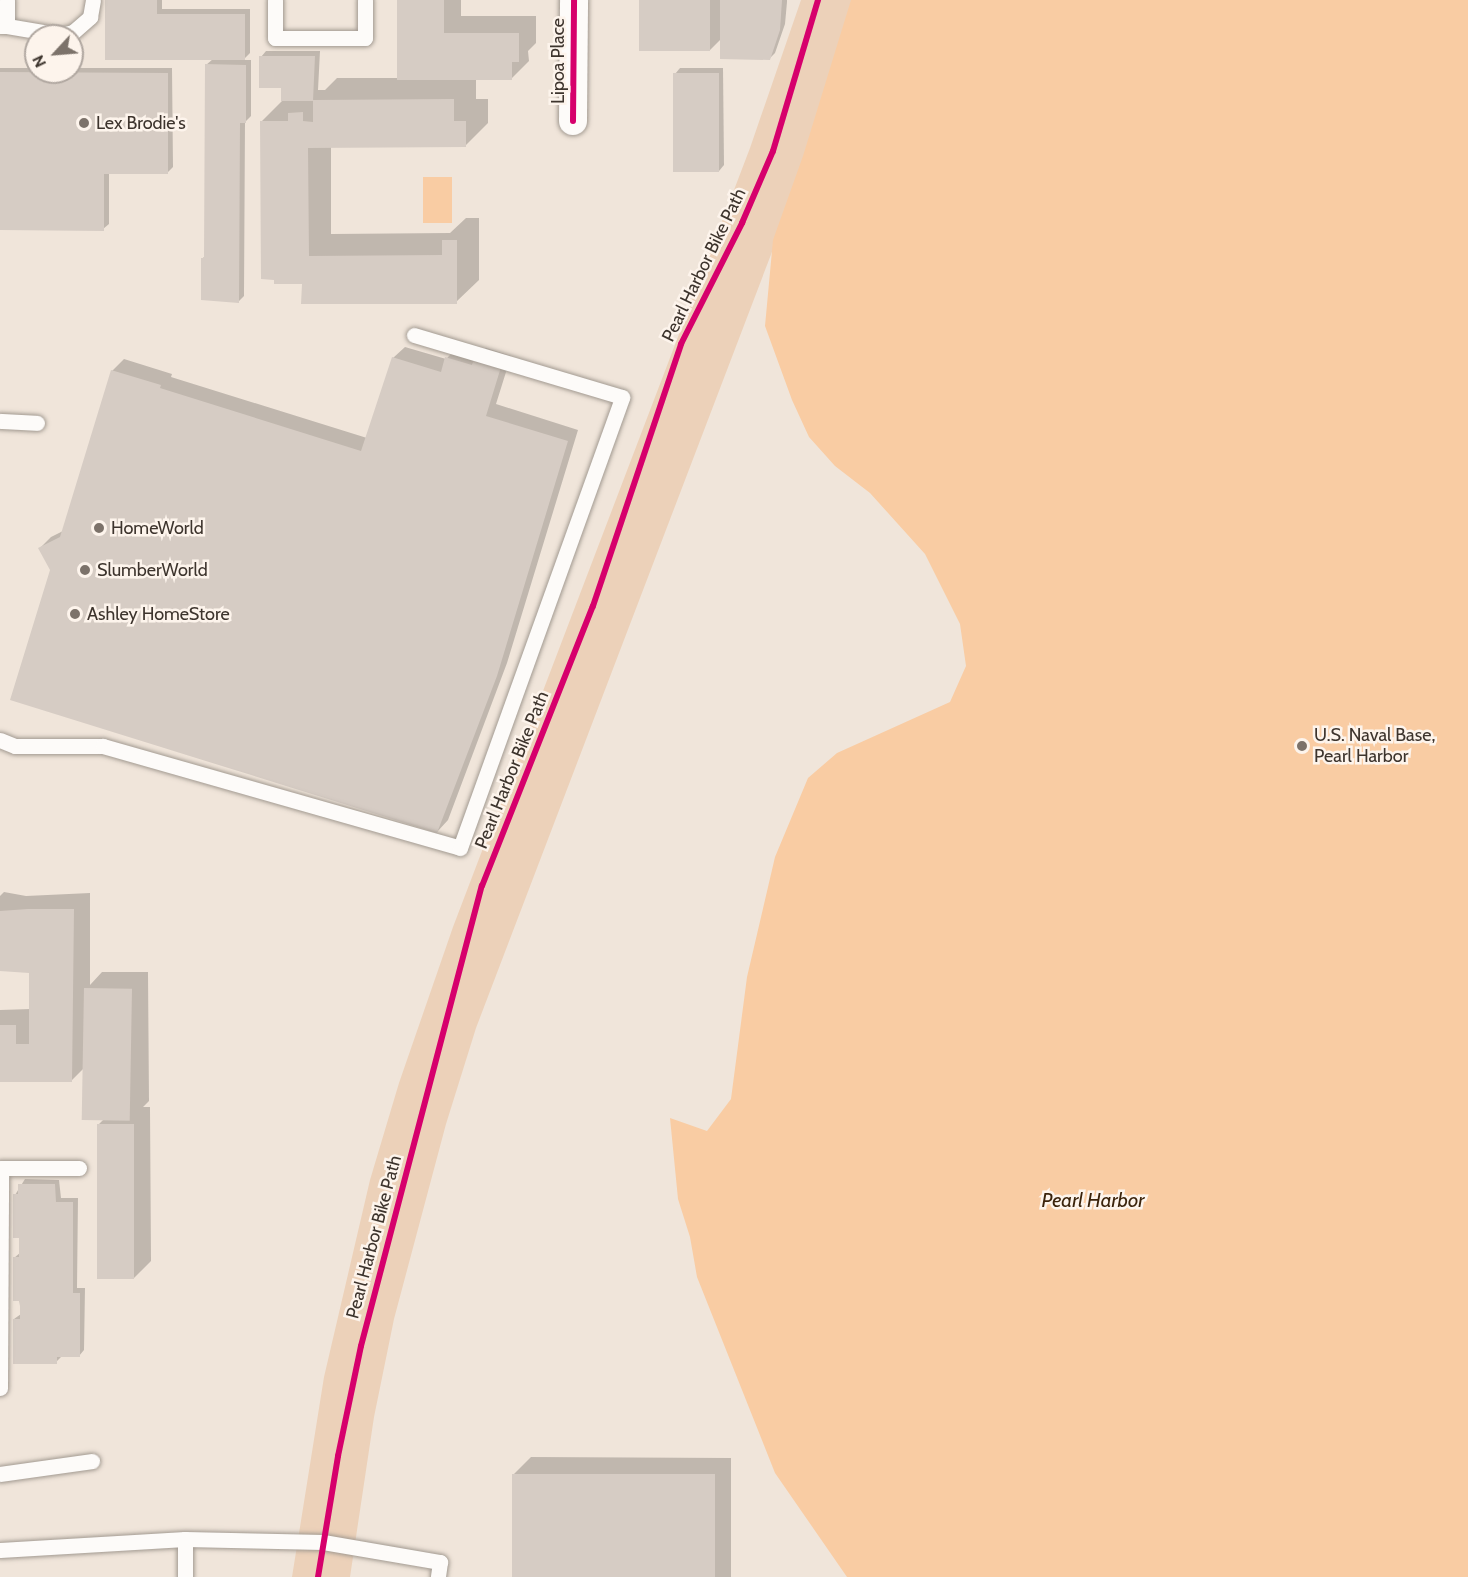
<!DOCTYPE html>
<style>
body{margin:0}
#map{position:relative;width:1468px;height:1577px;overflow:hidden;background:#f0e5da;font-family:Cabin,sans-serif}
div>[style]{position:absolute}
[style*='--x']{left:calc(var(--x)*1px);top:calc(var(--y)*1px);width:calc(var(--w)*1px);rotate:calc(var(--a)*1deg)}
.green>*{inset:0;background:#ecd1b9}
.water>*{inset:0;background:#f9cca3;transform-origin:0 0}
.shadow>*{inset:0;background:#0003}
.building>*{inset:0;background:#d6ccc4;transform-origin:0 0}
.roads{filter:drop-shadow(0 0 2px #a29a91) drop-shadow(0 0 2px #a29a91)}
.lane>*{height:15px;margin:-7.5px;padding:0 7.5px;transform-origin:7.5px;border-radius:7.5px;background:#fdfbf9}
.street>*{height:28px;margin:-14px;padding:0 14px;transform-origin:14px;border-radius:14px;background:#fdfbf9}
.cycleway>*{height:6px;margin:-3px;padding:0 3px;transform-origin:3px;border-radius:3px;background:#d6006c}
.dots>*{width:16px;height:16px;translate:-50% -50%;box-sizing:border-box;border:3px solid #fdf4ec;border-radius:50%}
span{translate:-50% -50%;white-space:nowrap;text-align:center;line-height:1.15;-webkit-text-stroke:5px #fdf4ec;paint-order:stroke}
.street-label{font-size:18px;color:#3d342d}
.poi-label{font-size:18px;color:#3d342d}
.left{translate:0 -50%;text-align:left}
.water-label{font-size:20px;color:#3b230b;font-style:italic}
.north{position:absolute;left:24px;top:24px;width:60px;height:60px;box-sizing:border-box;background:#fdf4ec;border:2px solid #b0a7a0;border-radius:50%;rotate:244deg;font-size:16px;font-weight:700;line-height:24px;text-align:center;color:#3d342d}
.north::after{content:'';display:block;margin:auto;width:21px;height:27px;background:#7c726a;clip-path:polygon(50% 0,100% 100%,50% 72%,0 100%)}
</style>
<div id="map">
<div class="green">
<div style="clip-path:polygon(801px 0,860px 0,804px 168px,476px 1028px,446px 1124px,394px 1319px,374px 1417px,350px 1577px,292px 1577px,324px 1377px,370px 1180px,399px 1083px,453px 927px,750px 148px)"></div>
</div>
<div class="water">
<div style="clip-path:polygon(851px 0,1468px 0,1468px 1577px,847px 1577px,775px 1473px,697px 1277px,690px 1237px,678px 1199px,670px 1118px,707px 1131px,731px 1099px,747px 977px,775px 857px,808px 778px,837px 753px,950px 702px,966px 666px,960px 624px,925px 554px,870px 493px,835px 466px,809px 437px,792px 400px,765px 326px,773px 240px,803px 156px)"></div>
<div style="left:423px;top:177px;width:29px;height:46px"></div>
</div>
<div class="shadow">
<div style="clip-path:polygon(107px 0,162px 0,162px 9px,250px 9px,250px 53px,243px 60px,251px 60px,251px 116px,245px 122px,244px 296px,239px 301px,202px 259px,206px 255px,206px 65px,213px 59px)"></div>
<div style="clip-path:polygon(398px 0,461px 0,461px 16px,536px 16px,536px 43px,528px 51px,529px 61px,511px 79px,476px 79px,476px 99px,488px 99px,488px 123px,465px 146px,331px 146px,331px 234px,450px 233px,466px 218px,479px 218px,479px 280px,456px 302px,303px 282px,262px 121px,283px 100px,283px 86px,261px 57px,266px 51px,320px 51px,318px 90px,325px 90px,337px 78px,398px 78px)"></div>
<div style="clip-path:polygon(641px 0,787px 0,787px 2px,785px 24px,775px 53px,770px 58px,722px 38px,710px 50px)"></div>
<div style="clip-path:polygon(0 68px,36px 68px,36px 72px,72px 72px,72px 68px,172px 68px,173px 167px,167px 173px,109px 173px,109px 224px,103px 229px,0 229px)"></div>
<div style="clip-path:polygon(680px 68px,723px 68px,724px 165px,719px 171px,675px 74px)"></div>
<div style="clip-path:polygon(405px 347px,446px 359px,458px 347px,481px 354px,486px 348px,511px 356px,496px 404px,578px 430px,507px 663px,448px 820px,437px 832px,51px 570px,40px 548px,51px 537px,63px 531px,112px 371px,124px 359px,172px 374px,171px 377px,367px 438px,393px 358px)"></div>
<div style="clip-path:polygon(4px 892px,26px 896px,90px 893px,90px 985px,102px 972px,148px 972px,149px 1101px,143px 1107px,150px 1107px,151px 1261px,134px 1278px,98px 1125px,104px 1119px,86px 1066px,72px 1080px,0 1080px,0 1010px,31px 1009px,31px 972px,0 970px,0 896px)"></div>
<div style="clip-path:polygon(25px 1179px,59px 1180px,61px 1198px,78px 1198px,77px 1288px,85px 1288px,84px 1350px,79px 1356px,61px 1357px,56px 1362px,14px 1319px,21px 1314px,14px 1258px,21px 1252px,15px 1195px)"></div>
<div style="clip-path:polygon(531px 1457px,731px 1458px,731px 1577px,514px 1577px,514px 1474px)"></div>
</div>
<div class="building">
<div style="clip-path:polygon(105px 0,157px 0,157px 14px,245px 14px,245px 60px,105px 60px)"></div>
<div style="clip-path:polygon(397px 0,444px 0,444px 33px,519px 33px,519px 62px,512px 62px,512px 80px,397px 80px)"></div>
<div style="left:639px;top:0;width:71px;height:51px"></div>
<div style="clip-path:polygon(720px 0,782px 0,780px 30px,770px 60px,720px 59px)"></div>
<div style="clip-path:polygon(259px 56px,315px 56px,313px 101px,281px 101px,281px 88px,259px 88px)"></div>
<div style="clip-path:polygon(205px 64px,246px 65px,246px 123px,240px 123px,239px 303px,201px 300px,201px 258px,204px 258px)"></div>
<div style="clip-path:polygon(0 72px,168px 73px,168px 174px,104px 174px,104px 231px,0 230px)"></div>
<div style="left:673px;top:73px;width:46px;height:99px"></div>
<div style="clip-path:polygon(454px 99px,454px 121px,466px 121px,466px 147px,308px 148px,309px 256px,442px 255px,442px 240px,457px 240px,457px 304px,301px 304px,302px 284px,274px 284px,274px 280px,261px 279px,260px 121px,288px 121px,288px 113px,303px 112px,303px 121px,313px 122px,313px 100px)"></div>
<div style="clip-path:polygon(392px 357px,441px 372px,445px 357px,472px 365px,474px 359px,501px 367px,486px 416px,568px 441px,497px 676px,437px 833px,10px 700px,50px 570px,38px 548px,60px 537px,111px 370px,161px 385px,160px 388px,361px 451px)"></div>
<div style="clip-path:polygon(28px 909px,74px 909px,72px 1082px,0 1082px,0 1025px,16px 1025px,16px 1044px,29px 1044px,29px 973px,0 971px,0 911px)"></div>
<div style="left:84px;top:988px;width:48px;height:132px;rotate:1deg"></div>
<div style="left:97px;top:1124px;width:37px;height:155px"></div>
<div style="clip-path:polygon(18px 1184px,55px 1184px,56px 1202px,73px 1202px,73px 1293px,80px 1293px,80px 1357px,57px 1357px,57px 1364px,13px 1364px,13px 1319px,20px 1319px,20px 1301px,13px 1301px,13px 1257px,19px 1257px,19px 1238px,13px 1238px,13px 1194px,18px 1194px)"></div>
<div style="left:512px;top:1474px;width:203px;height:103px"></div>
</div>
<div class="roads">
<div class="lane">
<div style="--x:275;--y:0;--w:38;--a:90"></div>
<div style="--x:275;--y:38;--w:90;--a:0"></div>
<div style="--x:365;--y:38;--w:38;--a:-90"></div>
<div style="--x:0;--y:26;--w:7;--a:0"></div>
<div style="--x:7;--y:26;--w:26;--a:-90"></div>
<div style="--x:7;--y:26;--w:54;--a:9.6"></div>
<div style="--x:60;--y:35;--w:13;--a:-13"></div>
<div style="--x:73;--y:32;--w:23;--a:-41"></div>
<div style="--x:90;--y:17;--w:17;--a:-80"></div>
<div style="--x:0;--y:421;--w:37;--a:3"></div>
<div style="--x:0;--y:740;--w:16;--a:22"></div>
<div style="--x:15;--y:746;--w:88;--a:0"></div>
<div style="--x:103;--y:746;--w:371;--a:15.9"></div>
<div style="--x:460;--y:848;--w:479;--a:-70.2"></div>
<div style="--x:622;--y:397;--w:217;--a:-163.4"></div>
<div style="--x:0;--y:1388;--w:220;--a:-89.7"></div>
<div style="--x:1;--y:1168;--w:78;--a:0"></div>
<div style="--x:0;--y:1474;--w:93;--a:-8"></div>
<div style="--x:185;--y:1539;--w:38;--a:90"></div>
<div style="--x:0;--y:1550;--w:185;--a:-3.4"></div>
<div style="--x:185;--y:1539;--w:138;--a:1.2"></div>
<div style="--x:323;--y:1542;--w:119;--a:9.7"></div>
<div style="--x:440;--y:1562;--w:15;--a:98"></div>
</div>
<div class="street">
<div style="--x:573;--y:121;--w:121;--a:-89.5"></div>
</div>
</div>
<div class="cycleway">
<div style="--x:573;--y:121;--w:121;--a:-89.5"></div>
<div style="--x:318;--y:1577;--w:123;--a:-80.6"></div>
<div style="--x:338;--y:1456;--w:112;--a:-78.2"></div>
<div style="--x:361;--y:1346;--w:476;--a:-75.3"></div>
<div style="--x:482;--y:886;--w:301;--a:-68.4"></div>
<div style="--x:593;--y:606;--w:276;--a:-71.4"></div>
<div style="--x:681;--y:344;--w:136;--a:-63.2"></div>
<div style="--x:742;--y:223;--w:78;--a:-66.7"></div>
<div style="--x:773;--y:151;--w:158;--a:-73.4"></div>
</div>
<div class="dots">
<div style="left:84px;top:123px;background:#7c726a"></div>
<div style="left:99px;top:528px;background:#7c726a"></div>
<div style="left:85px;top:570px;background:#7c726a"></div>
<div style="left:75px;top:614px;background:#7c726a"></div>
<div style="left:1302px;top:746px;background:#7c726a"></div>
</div>
<div class="street-label">
<span style="left:558px;top:61px;rotate:-90deg">Lipoa Place</span>
<span style="left:704px;top:265px;rotate:-64deg">Pearl Harbor Bike Path</span>
<span style="left:512px;top:770px;rotate:-68deg">Pearl Harbor Bike Path</span>
<span style="left:374px;top:1237px;rotate:-75deg">Pearl Harbor Bike Path</span>
</div>
<div class="poi-label">
<span class="left" style="left:96px;top:123px">Lex Brodie's</span>
<span class="left" style="left:111px;top:528px">HomeWorld</span>
<span class="left" style="left:97px;top:570px">SlumberWorld</span>
<span class="left" style="left:87px;top:614px">Ashley HomeStore</span>
<span class="left" style="left:1314px;top:746px">U.S. Naval Base,<br>Pearl Harbor</span>
</div>
<div class="water-label">
<span style="left:1093px;top:1200px">Pearl Harbor</span>
</div>
<div class="north">N</div>
</div>
